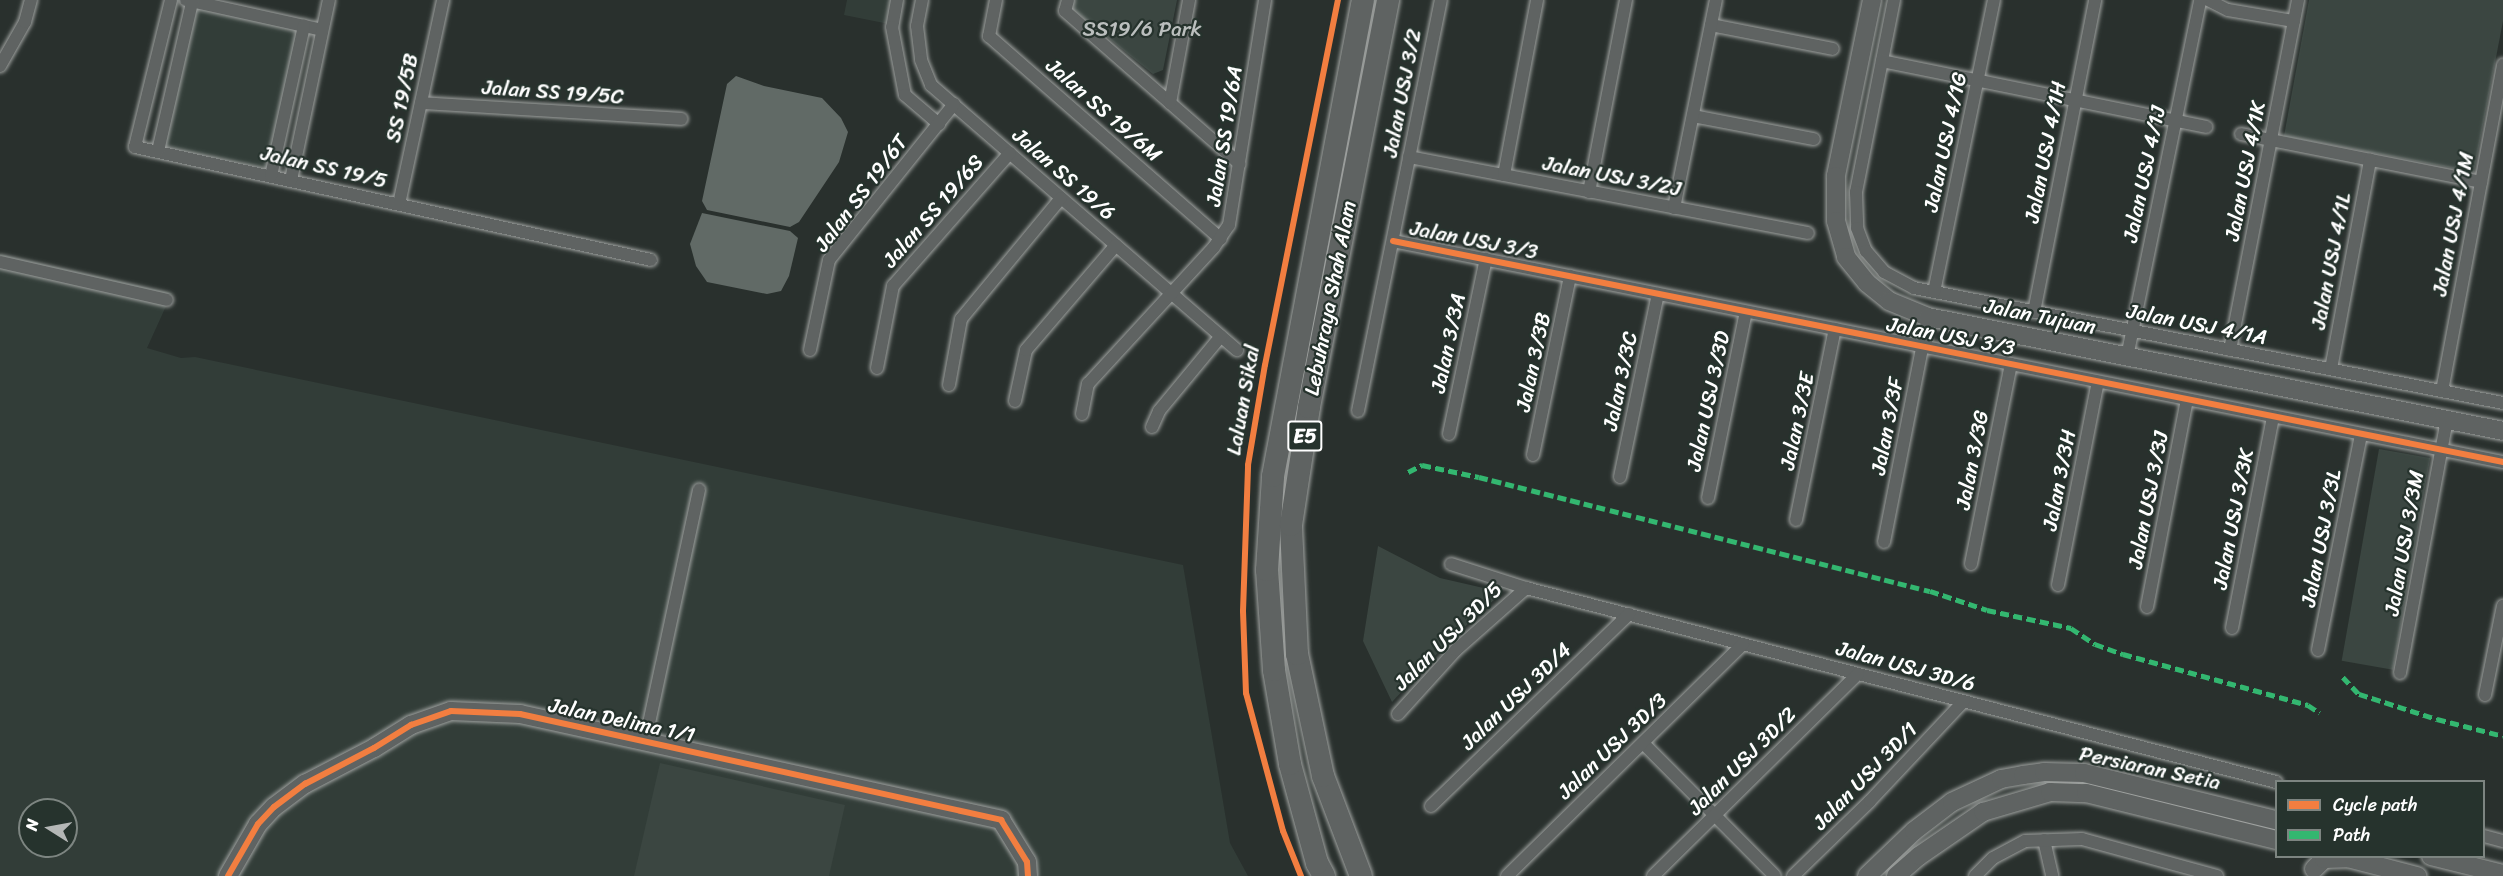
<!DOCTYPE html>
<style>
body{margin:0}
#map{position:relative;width:2503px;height:876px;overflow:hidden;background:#29302d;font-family:Sriracha,sans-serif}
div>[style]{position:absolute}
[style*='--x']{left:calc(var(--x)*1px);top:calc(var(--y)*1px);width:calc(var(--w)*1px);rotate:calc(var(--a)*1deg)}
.built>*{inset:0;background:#323d38;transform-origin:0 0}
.green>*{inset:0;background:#3b4641;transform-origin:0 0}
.water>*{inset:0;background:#616a66}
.roads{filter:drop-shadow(0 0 2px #9fa2a0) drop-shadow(0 0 2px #9fa2a0)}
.street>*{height:12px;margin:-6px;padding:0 6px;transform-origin:6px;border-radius:6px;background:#5f6362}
.secondary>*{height:18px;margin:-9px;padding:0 9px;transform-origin:9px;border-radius:9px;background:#5f6362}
.highway>*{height:22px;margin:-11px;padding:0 11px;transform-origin:11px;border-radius:11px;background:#5f6362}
.quiet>*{height:4.5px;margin-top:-2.25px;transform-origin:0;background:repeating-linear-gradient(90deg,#33b770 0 9px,transparent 0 13.5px)}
.cycleway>*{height:6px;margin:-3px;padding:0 3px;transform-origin:3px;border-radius:3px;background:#f27e40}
span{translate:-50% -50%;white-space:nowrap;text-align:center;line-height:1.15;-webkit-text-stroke:4.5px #26332d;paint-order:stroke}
.shield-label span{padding:2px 4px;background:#26332d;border:2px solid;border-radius:4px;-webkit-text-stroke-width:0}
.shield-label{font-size:20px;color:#fff;font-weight:700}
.park-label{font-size:21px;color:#bbbfbe}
.street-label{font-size:21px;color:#fff}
.legend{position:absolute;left:2275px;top:780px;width:210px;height:78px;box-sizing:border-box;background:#26332d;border:2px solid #7d8581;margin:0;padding:8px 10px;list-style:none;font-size:18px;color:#fff}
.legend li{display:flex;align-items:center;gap:12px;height:30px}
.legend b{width:30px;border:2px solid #7d8581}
.north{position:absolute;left:18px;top:798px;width:60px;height:60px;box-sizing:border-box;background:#26332d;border:2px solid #7d8581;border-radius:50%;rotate:281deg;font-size:16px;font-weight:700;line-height:24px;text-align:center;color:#fff}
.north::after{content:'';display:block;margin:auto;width:21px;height:27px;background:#b4b7b6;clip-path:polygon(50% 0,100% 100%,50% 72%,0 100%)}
</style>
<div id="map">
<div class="built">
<div style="clip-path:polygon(847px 0,894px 0,889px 24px,844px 15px)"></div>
<div style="left:194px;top:8px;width:106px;height:142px;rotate:12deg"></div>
<div style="clip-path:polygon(evenodd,0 254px,172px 293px,147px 348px,181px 358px,195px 357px,1183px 565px,1230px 843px,1248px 876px,0 876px,0 254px,30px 810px,66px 810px,66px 846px,30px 846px,30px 810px)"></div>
</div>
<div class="green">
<div style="clip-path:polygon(1073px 0,1177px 0,1163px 70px,1153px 74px,1071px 8px)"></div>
<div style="clip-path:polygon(2309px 0,2503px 0,2503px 21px,2474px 172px,2284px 136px)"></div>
<div style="left:2379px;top:449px;width:52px;height:215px;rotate:10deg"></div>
<div style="clip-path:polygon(1378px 546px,1440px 578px,1488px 589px,1495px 599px,1446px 644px,1392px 702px,1363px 641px)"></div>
<div style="clip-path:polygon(660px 763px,845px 805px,829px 876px,634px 876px)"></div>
</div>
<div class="water">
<div style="clip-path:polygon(736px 76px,764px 86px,822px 98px,841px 118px,848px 132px,839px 162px,799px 222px,790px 227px,707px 210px,702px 201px,727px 84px)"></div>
<div style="clip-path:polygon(702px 213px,790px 231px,798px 238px,789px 276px,781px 291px,767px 294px,707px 282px,696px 266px,690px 244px)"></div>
</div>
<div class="roads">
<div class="street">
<div style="--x:171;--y:0;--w:151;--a:103.8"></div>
<div style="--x:135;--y:147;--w:528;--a:12.35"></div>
<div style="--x:186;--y:0;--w:139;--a:12.4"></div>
<div style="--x:897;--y:0;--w:27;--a:100"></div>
<div style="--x:892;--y:27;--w:69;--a:79.2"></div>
<div style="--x:905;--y:95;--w:45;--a:40.5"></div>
<div style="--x:922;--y:0;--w:26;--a:101"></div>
<div style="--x:917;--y:26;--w:34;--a:83"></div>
<div style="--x:921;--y:60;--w:27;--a:68"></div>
<div style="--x:931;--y:85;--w:405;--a:40.9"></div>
<div style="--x:996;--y:0;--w:37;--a:101"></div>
<div style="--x:989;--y:36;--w:308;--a:41.2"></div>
<div style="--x:1068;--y:0;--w:11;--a:105"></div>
<div style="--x:1065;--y:11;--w:232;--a:41.2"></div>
<div style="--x:1894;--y:0;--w:196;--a:101.2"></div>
<div style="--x:1856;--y:192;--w:36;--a:88"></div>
<div style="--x:1857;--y:228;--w:25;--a:69"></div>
<div style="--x:1866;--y:251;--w:28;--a:49"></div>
<div style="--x:1884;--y:272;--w:34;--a:28"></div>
<div style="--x:1914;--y:288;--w:600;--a:11.05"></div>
<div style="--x:2208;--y:0;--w:22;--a:27"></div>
<div style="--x:2228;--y:10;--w:67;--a:9.5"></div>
<div style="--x:1711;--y:25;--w:124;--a:11.1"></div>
<div style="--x:1882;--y:61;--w:331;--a:11.5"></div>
<div style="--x:0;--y:66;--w:51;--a:-60.4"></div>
<div style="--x:25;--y:22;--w:23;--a:-75"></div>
<div style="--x:421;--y:103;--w:261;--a:3.5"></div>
<div style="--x:1170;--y:103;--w:105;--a:-79.5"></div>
<div style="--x:1693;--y:116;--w:123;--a:10.8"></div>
<div style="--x:2241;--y:134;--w:245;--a:11.3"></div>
<div style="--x:158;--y:151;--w:153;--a:-77.1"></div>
<div style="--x:1409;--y:157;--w:406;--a:10.8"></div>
<div style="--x:1504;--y:175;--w:178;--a:-79.3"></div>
<div style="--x:271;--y:176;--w:154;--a:-77.6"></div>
<div style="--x:291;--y:180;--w:184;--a:-78.1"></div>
<div style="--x:1589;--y:192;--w:196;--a:-79.1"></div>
<div style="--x:399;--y:204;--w:209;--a:-77.8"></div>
<div style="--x:1674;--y:208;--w:212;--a:-78.6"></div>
<div style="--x:1393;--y:241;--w:1132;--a:11.26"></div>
<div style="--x:0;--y:262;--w:171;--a:12.8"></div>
<div style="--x:1934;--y:292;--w:298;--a:-78.4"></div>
<div style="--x:2034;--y:312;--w:318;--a:-78.9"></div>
<div style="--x:810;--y:350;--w:92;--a:-78.1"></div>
<div style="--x:829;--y:260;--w:200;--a:-51.3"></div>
<div style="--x:2230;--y:350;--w:357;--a:-79"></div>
<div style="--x:2127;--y:357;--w:364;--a:-78.4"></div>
<div style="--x:877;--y:368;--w:84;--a:-79"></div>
<div style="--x:893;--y:286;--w:177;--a:-48.7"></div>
<div style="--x:2331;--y:369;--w:213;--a:-79.4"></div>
<div style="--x:949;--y:385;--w:67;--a:-79.7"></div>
<div style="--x:961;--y:319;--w:157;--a:-50.4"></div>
<div style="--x:2442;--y:391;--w:332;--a:-79.4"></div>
<div style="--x:1015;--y:401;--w:52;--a:-77.8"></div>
<div style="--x:1026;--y:350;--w:138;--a:-49.4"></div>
<div style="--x:1358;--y:411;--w:419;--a:-78.6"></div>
<div style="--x:1082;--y:414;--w:31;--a:-79"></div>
<div style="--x:1088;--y:384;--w:186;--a:-47.4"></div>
<div style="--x:1214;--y:247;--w:27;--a:-56"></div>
<div style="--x:1229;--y:225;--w:228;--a:-80.9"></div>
<div style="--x:1152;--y:427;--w:17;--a:-66"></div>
<div style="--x:1159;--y:411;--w:97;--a:-50.4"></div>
<div style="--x:1449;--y:434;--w:179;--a:-78.1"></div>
<div style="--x:1533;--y:455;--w:183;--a:-78.3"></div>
<div style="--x:1620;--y:477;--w:187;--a:-78.3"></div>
<div style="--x:1708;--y:498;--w:190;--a:-78.5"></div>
<div style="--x:1796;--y:520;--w:195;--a:-78.5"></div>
<div style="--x:1884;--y:542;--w:229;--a:-78.9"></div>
<div style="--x:1451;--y:564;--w:79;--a:17.7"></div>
<div style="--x:1526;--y:588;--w:775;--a:14.5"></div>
<div style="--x:1971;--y:564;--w:204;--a:-78.7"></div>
<div style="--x:2058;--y:585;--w:207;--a:-78.9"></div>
<div style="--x:2147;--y:607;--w:211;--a:-79.1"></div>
<div style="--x:2232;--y:628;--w:215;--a:-79"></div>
<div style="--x:2318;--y:650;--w:219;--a:-78.7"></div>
<div style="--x:2400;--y:673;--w:257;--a:-79.5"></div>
<div style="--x:2485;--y:695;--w:91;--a:-78.6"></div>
<div style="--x:1398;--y:714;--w:86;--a:-47.8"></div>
<div style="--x:1456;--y:650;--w:94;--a:-41.5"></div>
<div style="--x:645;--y:742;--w:258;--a:-77.9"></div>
<div style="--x:1643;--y:743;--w:187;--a:45.2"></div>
<div style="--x:1431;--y:806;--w:276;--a:-44.1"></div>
<div style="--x:2484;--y:836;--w:20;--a:15"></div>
<div style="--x:2044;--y:840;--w:37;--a:77"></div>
<div style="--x:1507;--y:876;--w:331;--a:-44.5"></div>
<div style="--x:1653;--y:876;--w:288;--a:-44.6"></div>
<div style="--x:1793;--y:876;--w:107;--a:-44.2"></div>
<div style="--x:1870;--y:801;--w:137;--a:-46.8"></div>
<div style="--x:1975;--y:876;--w:25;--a:-45"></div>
<div style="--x:1993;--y:858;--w:36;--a:-28"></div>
<div style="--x:2025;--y:841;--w:57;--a:-2"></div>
<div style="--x:2082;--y:839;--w:140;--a:15.3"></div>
</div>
<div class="secondary">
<div style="--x:1872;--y:0;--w:180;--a:101.6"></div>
<div style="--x:1836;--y:176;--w:45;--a:90"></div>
<div style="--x:1836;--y:221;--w:37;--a:74"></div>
<div style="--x:1846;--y:257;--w:33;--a:51"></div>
<div style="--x:1867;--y:283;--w:28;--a:39"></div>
<div style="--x:1889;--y:301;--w:42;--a:22.3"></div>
<div style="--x:1928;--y:317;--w:586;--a:11.21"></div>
<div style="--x:2340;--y:856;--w:80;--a:14.6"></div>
<div style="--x:2431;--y:856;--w:74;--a:14"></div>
<div style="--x:2314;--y:869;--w:14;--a:-45"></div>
<div style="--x:2324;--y:859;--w:24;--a:-2"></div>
<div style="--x:228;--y:876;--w:60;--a:-60"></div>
<div style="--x:258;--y:824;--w:23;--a:-47"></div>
<div style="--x:274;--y:807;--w:39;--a:-37"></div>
<div style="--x:305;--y:784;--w:78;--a:-27.6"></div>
<div style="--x:374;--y:748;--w:44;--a:-31.9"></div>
<div style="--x:411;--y:725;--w:42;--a:-19.3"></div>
<div style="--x:451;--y:711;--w:69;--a:2.5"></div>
<div style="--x:520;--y:714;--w:493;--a:12.4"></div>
<div style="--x:1001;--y:820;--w:49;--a:58.2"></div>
<div style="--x:1027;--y:862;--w:14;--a:86"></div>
<div style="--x:1867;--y:876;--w:65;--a:-43.8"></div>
<div style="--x:1914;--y:831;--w:48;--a:-37.3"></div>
<div style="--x:1952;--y:802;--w:54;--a:-25.1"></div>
<div style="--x:2001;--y:779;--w:22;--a:-10"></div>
<div style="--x:2023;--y:775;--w:21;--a:-8"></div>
<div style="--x:2044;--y:772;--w:40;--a:1.4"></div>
<div style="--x:2084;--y:773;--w:198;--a:13.8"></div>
<div style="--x:1896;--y:876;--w:30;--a:-41"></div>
<div style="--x:1919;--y:856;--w:78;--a:-34.5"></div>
<div style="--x:1983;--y:812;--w:70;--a:-16.6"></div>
<div style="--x:2050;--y:792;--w:36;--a:2"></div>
<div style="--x:2086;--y:793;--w:196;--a:13.9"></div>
</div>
<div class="highway">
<div style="--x:1324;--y:876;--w:15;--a:-118"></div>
<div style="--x:1317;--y:863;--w:103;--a:-105.3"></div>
<div style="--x:1290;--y:764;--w:95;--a:-99.7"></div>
<div style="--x:1274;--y:670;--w:100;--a:-94"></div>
<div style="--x:1267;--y:570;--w:94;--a:-86.3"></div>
<div style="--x:1273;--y:476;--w:484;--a:-79.3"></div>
<div style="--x:1361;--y:876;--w:107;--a:-110.8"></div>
<div style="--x:1323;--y:776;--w:125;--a:-102"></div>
<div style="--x:1297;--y:654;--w:129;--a:-92.7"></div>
<div style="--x:1291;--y:525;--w:119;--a:-81.3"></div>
<div style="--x:1309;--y:407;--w:415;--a:-79"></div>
</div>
</div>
<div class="quiet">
<div style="--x:1408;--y:472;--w:16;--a:-27"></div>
<div style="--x:1422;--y:465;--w:58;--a:11.9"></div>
<div style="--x:1479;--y:477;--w:465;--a:14.2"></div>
<div style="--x:1930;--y:591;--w:60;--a:18.4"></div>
<div style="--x:1987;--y:610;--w:86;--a:12.1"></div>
<div style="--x:2071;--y:628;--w:29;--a:34"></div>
<div style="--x:2095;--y:644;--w:30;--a:20"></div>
<div style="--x:2123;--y:654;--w:192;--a:15.4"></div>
<div style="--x:2308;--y:705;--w:14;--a:34"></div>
<div style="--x:2343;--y:677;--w:23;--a:47"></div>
<div style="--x:2359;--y:694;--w:82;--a:17.8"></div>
<div style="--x:2437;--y:719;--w:68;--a:14.4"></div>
</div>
<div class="cycleway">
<div style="--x:1393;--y:241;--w:1132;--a:11.26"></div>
<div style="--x:228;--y:876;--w:60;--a:-60"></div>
<div style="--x:258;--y:824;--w:23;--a:-47"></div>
<div style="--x:274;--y:807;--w:39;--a:-37"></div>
<div style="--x:305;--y:784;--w:78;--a:-27.6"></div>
<div style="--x:374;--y:748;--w:44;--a:-31.9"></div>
<div style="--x:411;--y:725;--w:42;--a:-19.3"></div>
<div style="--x:451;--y:711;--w:69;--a:2.5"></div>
<div style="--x:520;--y:714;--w:493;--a:12.4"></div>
<div style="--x:1001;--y:820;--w:49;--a:58.2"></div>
<div style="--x:1027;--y:862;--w:14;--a:86"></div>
<div style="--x:1301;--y:876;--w:48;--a:-111.8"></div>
<div style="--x:1283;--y:831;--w:143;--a:-105"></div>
<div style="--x:1246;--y:693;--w:82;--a:-92.1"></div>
<div style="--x:1243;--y:611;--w:146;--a:-88"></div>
<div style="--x:1248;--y:465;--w:101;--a:-80.4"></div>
<div style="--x:1265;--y:365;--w:372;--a:-78.7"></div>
</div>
<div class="shield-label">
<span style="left:1305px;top:436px">E5</span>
</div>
<div class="park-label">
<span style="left:1142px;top:29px">SS19/6 Park</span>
</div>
<div class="street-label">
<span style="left:553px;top:92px;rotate:4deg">Jalan SS 19/5C</span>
<span style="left:1402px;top:93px;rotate:-79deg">Jalan USJ 3/2</span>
<span style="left:402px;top:98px;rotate:-78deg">SS 19/5B</span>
<span style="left:1104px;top:110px;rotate:41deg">Jalan SS 19/6M</span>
<span style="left:1224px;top:136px;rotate:-81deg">Jalan SS 19/6A</span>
<span style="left:1945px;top:142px;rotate:-78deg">Jalan USJ 4/1G</span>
<span style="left:2045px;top:152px;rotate:-79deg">Jalan USJ 4/1H</span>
<span style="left:324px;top:167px;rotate:13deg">Jalan SS 19/5</span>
<span style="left:2245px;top:171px;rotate:-79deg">Jalan USJ 4/1K</span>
<span style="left:1064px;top:174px;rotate:41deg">Jalan SS 19/6</span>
<span style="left:2144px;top:174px;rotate:-78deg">Jalan USJ 4/1J</span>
<span style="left:1612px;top:176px;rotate:11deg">Jalan USJ 3/2J</span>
<span style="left:861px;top:193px;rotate:-53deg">Jalan SS 19/6T</span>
<span style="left:933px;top:211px;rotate:-49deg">Jalan SS 19/6S</span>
<span style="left:2453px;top:224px;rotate:-79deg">Jalan USJ 4/1M</span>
<span style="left:1474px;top:240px;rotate:11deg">Jalan USJ 3/3</span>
<span style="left:2331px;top:261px;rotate:-79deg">Jalan USJ 4/1L</span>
<span style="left:1330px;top:298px;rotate:-79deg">Lebuhraya Shah Alam</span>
<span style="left:2040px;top:316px;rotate:11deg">Jalan Tujuan</span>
<span style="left:2197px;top:324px;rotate:11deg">Jalan USJ 4/1A</span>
<span style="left:1951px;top:336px;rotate:11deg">Jalan USJ 3/3</span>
<span style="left:1448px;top:343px;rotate:-78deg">Jalan 3/3A</span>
<span style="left:1533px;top:362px;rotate:-78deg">Jalan 3/3B</span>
<span style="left:1620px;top:381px;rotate:-78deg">Jalan 3/3C</span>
<span style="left:1243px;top:400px;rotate:-80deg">Laluan Sikal</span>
<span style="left:1708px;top:401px;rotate:-78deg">Jalan USJ 3/3D</span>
<span style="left:1797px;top:421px;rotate:-78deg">Jalan 3/3E</span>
<span style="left:1887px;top:426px;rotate:-79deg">Jalan 3/3F</span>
<span style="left:1972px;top:460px;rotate:-79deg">Jalan 3/3G</span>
<span style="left:2059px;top:480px;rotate:-79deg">Jalan 3/3H</span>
<span style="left:2148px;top:500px;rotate:-79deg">Jalan USJ 3/3J</span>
<span style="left:2233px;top:519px;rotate:-79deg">Jalan USJ 3/3K</span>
<span style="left:2321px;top:538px;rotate:-79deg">Jalan USJ 3/3L</span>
<span style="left:2404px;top:543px;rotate:-80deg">Jalan USJ 3/3M</span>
<span style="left:1448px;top:636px;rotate:-45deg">Jalan USJ 3D/5</span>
<span style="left:1906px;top:666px;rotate:15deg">Jalan USJ 3D/6</span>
<span style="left:1516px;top:696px;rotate:-44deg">Jalan USJ 3D/4</span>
<span style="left:622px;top:720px;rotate:12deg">Jalan Delima 1/1</span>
<span style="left:1612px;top:746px;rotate:-44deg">Jalan USJ 3D/3</span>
<span style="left:1742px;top:761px;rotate:-45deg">Jalan USJ 3D/2</span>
<span style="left:2150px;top:768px;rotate:12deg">Persiaran Setia</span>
<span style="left:1865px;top:776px;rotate:-46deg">Jalan USJ 3D/1</span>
</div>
<ul class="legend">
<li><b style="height:8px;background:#f27e40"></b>Cycle path</li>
<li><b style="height:8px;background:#33b770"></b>Path</li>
</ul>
<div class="north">N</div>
</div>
